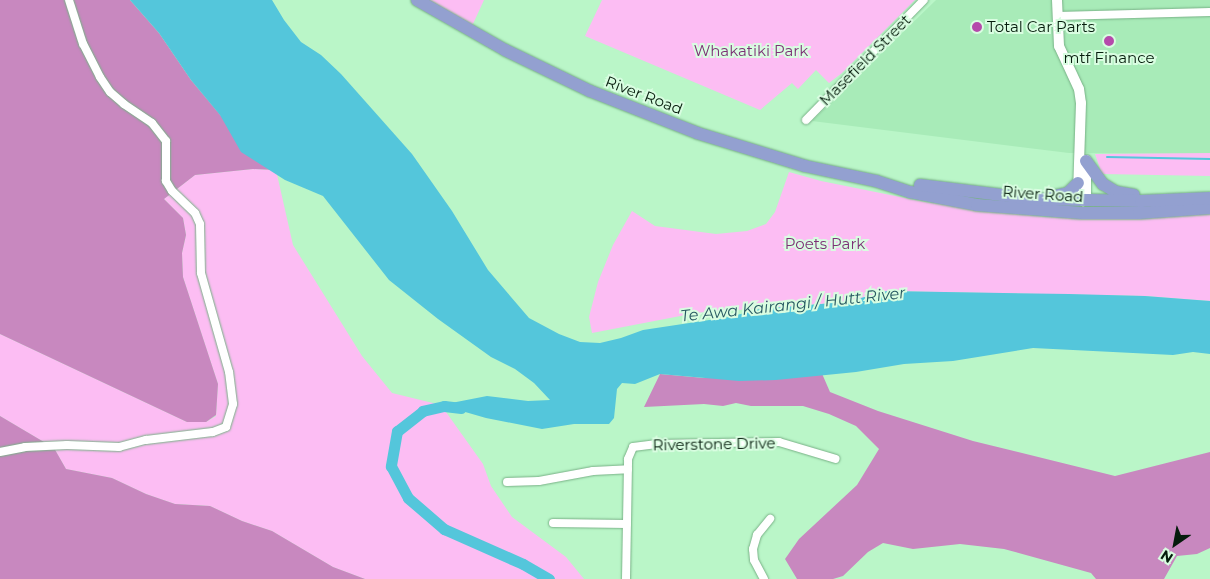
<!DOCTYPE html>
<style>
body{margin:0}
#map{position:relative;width:1210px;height:579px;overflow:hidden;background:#baf6c8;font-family:Montserrat,sans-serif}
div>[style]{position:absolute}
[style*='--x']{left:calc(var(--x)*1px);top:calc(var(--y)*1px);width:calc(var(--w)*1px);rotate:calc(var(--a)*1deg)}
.built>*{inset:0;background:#a8ebb8}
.green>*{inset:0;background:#fcbdf3}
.forest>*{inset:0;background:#c888bf}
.water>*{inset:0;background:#54c6db}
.stream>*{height:2px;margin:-1px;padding:0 1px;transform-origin:1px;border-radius:1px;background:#54c6db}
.river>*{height:11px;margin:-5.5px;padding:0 5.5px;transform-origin:5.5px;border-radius:5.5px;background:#54c6db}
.roads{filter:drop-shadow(0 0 1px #78b186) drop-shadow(0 0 1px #78b186)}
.minor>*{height:8px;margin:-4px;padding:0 4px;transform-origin:4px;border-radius:4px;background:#fff}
.tertiary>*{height:10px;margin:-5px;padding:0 5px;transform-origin:5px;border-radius:5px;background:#fff}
.trunk>*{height:12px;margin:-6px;padding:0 6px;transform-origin:6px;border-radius:6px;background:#93a0d0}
.dots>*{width:14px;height:14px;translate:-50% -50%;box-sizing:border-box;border:2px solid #d9fde1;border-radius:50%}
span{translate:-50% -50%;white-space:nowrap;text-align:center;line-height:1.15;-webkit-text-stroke:4px #d9fde1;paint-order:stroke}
.poi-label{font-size:15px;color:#051c0c}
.left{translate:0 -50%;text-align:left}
.park-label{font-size:15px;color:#7c3175}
.street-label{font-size:15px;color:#051c0c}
.water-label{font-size:16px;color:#285962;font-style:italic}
.north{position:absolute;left:1150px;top:519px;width:50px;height:50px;-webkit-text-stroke:4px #d9fde1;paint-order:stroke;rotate:213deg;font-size:14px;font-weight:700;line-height:20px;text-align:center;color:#051c0c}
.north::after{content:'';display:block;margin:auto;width:18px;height:22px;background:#051c0c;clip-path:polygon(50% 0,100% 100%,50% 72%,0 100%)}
</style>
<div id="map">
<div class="built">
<div style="clip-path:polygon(936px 0,1210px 0,1210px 154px,1069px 153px,812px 121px)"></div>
</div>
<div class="green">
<div style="clip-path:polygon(428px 0,484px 0,472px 26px)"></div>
<div style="clip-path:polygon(602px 0,915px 0,842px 73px,829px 83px,816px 70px,798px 89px,792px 83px,760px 110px,585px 36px)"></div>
<div style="clip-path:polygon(1210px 153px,1210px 176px,1102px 174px,1095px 154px)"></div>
<div style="clip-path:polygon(253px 169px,276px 170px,293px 245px,362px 356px,392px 393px,441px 405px,483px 464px,491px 486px,512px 517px,566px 557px,584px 579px,365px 579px,333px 567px,272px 531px,242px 521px,210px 506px,175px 504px,146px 494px,112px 478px,66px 469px,54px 448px,0 416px,0 334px,187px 422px,206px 422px,216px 416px,218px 384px,183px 277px,182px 253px,186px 235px,183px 218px,164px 199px,195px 175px)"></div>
<div style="clip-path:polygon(789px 172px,821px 181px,925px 202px,1046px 217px,1120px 219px,1210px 213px,1210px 301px,1145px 296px,887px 291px,846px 302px,696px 313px,592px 333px,589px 317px,598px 282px,613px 245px,632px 211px,655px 226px,716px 234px,747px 231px,766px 224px,775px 212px)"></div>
</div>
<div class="forest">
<div style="clip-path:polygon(0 0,130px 0,159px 33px,191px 80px,242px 141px,276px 170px,253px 169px,195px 175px,164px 199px,183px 218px,186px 235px,182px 253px,183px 277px,218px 384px,216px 415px,206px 422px,187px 422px,0 334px)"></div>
<div style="clip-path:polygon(820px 369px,830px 392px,878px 411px,973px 441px,1115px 476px,1210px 452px,1210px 548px,1197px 554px,1177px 556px,1164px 579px,1096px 579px,1091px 573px,1004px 549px,960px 544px,913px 549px,883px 543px,868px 552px,843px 576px,833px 579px,797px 579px,785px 559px,799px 539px,857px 485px,879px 449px,856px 426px,829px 414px,803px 406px,751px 406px,736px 403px,723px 406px,704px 404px,644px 407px,660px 374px,704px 378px)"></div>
<div style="clip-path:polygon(0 416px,54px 448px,66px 469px,112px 478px,146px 494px,175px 504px,210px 506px,242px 521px,272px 531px,333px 567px,365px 579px,0 579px)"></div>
</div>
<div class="water">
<div style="clip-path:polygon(130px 0,272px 0,284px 20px,301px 42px,321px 55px,341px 74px,412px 154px,452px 211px,488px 270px,529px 318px,559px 334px,580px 342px,600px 343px,621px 338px,643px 330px,729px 317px,760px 309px,846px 302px,887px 291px,1069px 294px,1145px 296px,1210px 301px,1210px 354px,1193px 352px,1173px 355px,1033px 348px,953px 361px,904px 364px,856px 372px,776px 380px,739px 381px,660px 374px,635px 384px,622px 383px,617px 389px,614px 418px,609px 424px,574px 424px,542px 429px,486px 418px,441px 405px,487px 396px,528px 401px,550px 400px,534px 383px,515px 369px,491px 357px,438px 319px,389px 280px,323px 196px,285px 180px,241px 152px,220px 115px,191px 80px,159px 33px)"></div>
</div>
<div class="stream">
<div style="--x:1107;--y:157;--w:103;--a:1.1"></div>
</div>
<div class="river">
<div style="--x:461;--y:408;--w:17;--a:-173"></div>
<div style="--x:444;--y:406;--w:22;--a:167"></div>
<div style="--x:423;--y:411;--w:33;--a:142"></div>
<div style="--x:397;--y:431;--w:36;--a:100"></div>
<div style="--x:391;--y:466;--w:36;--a:62"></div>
<div style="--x:408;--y:498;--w:48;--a:40.7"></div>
<div style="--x:444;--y:529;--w:86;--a:23.9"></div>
<div style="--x:523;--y:564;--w:30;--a:30"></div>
</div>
<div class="roads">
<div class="minor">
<div style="--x:1057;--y:16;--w:153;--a:-1.5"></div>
<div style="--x:806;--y:120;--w:168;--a:-45.5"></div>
<div style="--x:0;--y:452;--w:25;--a:-11"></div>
<div style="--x:25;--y:447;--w:42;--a:-2.7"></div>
<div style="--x:67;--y:445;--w:52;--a:2.2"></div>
<div style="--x:119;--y:447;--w:28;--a:-15"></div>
<div style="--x:146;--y:440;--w:67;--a:-6.8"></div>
<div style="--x:213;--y:432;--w:14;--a:-21"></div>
<div style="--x:226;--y:427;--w:24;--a:-73"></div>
<div style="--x:233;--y:404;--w:32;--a:-97"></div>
<div style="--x:229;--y:372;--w:103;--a:-105.8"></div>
<div style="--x:201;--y:273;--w:49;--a:-91.2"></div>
<div style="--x:200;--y:224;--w:12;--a:-114"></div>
<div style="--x:195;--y:213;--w:32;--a:-136"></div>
<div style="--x:172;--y:191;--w:12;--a:-121"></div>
<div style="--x:166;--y:181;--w:40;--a:-90"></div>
<div style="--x:166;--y:141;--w:23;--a:-128"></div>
<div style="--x:152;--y:123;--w:34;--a:-146"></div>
<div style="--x:124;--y:104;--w:18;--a:-139"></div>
<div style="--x:110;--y:92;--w:18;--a:-124"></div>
<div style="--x:100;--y:77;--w:37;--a:-117"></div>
<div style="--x:83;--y:44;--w:46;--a:-107.7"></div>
<div style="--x:507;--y:482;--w:32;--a:-2"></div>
<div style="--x:539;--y:481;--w:55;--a:-10.5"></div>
<div style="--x:593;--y:471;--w:35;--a:-3"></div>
<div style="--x:553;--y:523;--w:74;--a:0.8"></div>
<div style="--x:626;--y:579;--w:120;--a:-89"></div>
<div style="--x:628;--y:459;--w:13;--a:-67"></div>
<div style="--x:633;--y:447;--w:24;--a:-7"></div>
<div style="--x:657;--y:444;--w:122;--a:-0.9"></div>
<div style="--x:779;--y:442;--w:59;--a:16.6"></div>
<div style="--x:764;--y:579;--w:21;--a:-118"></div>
<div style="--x:754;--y:560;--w:11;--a:-95"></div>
<div style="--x:753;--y:549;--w:15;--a:-74"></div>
<div style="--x:757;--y:535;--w:21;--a:-51"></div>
</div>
<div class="tertiary">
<div style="--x:1057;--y:0;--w:46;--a:87.5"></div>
<div style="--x:1059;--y:46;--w:47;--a:65.1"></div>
<div style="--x:1079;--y:89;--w:14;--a:82"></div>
<div style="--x:1081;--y:103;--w:91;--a:91.9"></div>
<div style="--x:1078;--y:194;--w:9;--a:54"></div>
<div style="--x:1083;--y:201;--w:8;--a:-67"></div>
<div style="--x:1086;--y:194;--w:34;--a:-90"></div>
</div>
<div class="trunk">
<div style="--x:417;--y:0;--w:101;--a:29.6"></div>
<div style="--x:505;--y:50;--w:94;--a:25.8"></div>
<div style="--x:590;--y:91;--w:115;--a:21.4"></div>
<div style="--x:697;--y:133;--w:113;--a:17"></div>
<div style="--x:805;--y:166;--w:73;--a:11.9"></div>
<div style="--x:876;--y:181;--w:36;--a:18"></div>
<div style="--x:910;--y:192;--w:68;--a:11"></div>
<div style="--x:977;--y:205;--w:105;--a:4.4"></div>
<div style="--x:1082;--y:213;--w:57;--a:0"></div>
<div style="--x:1139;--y:213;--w:71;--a:-4"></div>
<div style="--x:1086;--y:161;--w:29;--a:54"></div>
<div style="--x:1103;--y:184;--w:15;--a:32"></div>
<div style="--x:1116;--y:192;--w:18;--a:9"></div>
<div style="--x:920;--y:185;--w:115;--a:7"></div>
<div style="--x:1034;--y:199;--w:107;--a:1.1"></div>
<div style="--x:1141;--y:201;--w:69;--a:-2.5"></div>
<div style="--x:1054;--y:196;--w:14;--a:-12"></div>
<div style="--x:1068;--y:193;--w:14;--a:-45"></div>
</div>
</div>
<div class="dots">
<div style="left:977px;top:27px;background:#b54aab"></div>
<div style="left:1109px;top:41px;background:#b54aab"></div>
</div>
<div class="poi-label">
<span class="left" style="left:987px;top:27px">Total Car Parts</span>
<span style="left:1109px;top:58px">mtf Finance</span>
</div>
<div class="park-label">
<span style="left:751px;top:51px">Whakatiki Park</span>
<span style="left:825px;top:244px">Poets Park</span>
</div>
<div class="street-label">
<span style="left:865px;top:60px;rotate:-45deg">Masefield Street</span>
<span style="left:644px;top:95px;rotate:21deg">River Road</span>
<span style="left:1043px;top:194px;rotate:4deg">River Road</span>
<span style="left:714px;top:444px;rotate:-1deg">Riverstone Drive</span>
</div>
<div class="water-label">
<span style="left:793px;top:305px;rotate:-6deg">Te Awa Kairangi / Hutt River</span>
</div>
<div class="north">N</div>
</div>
